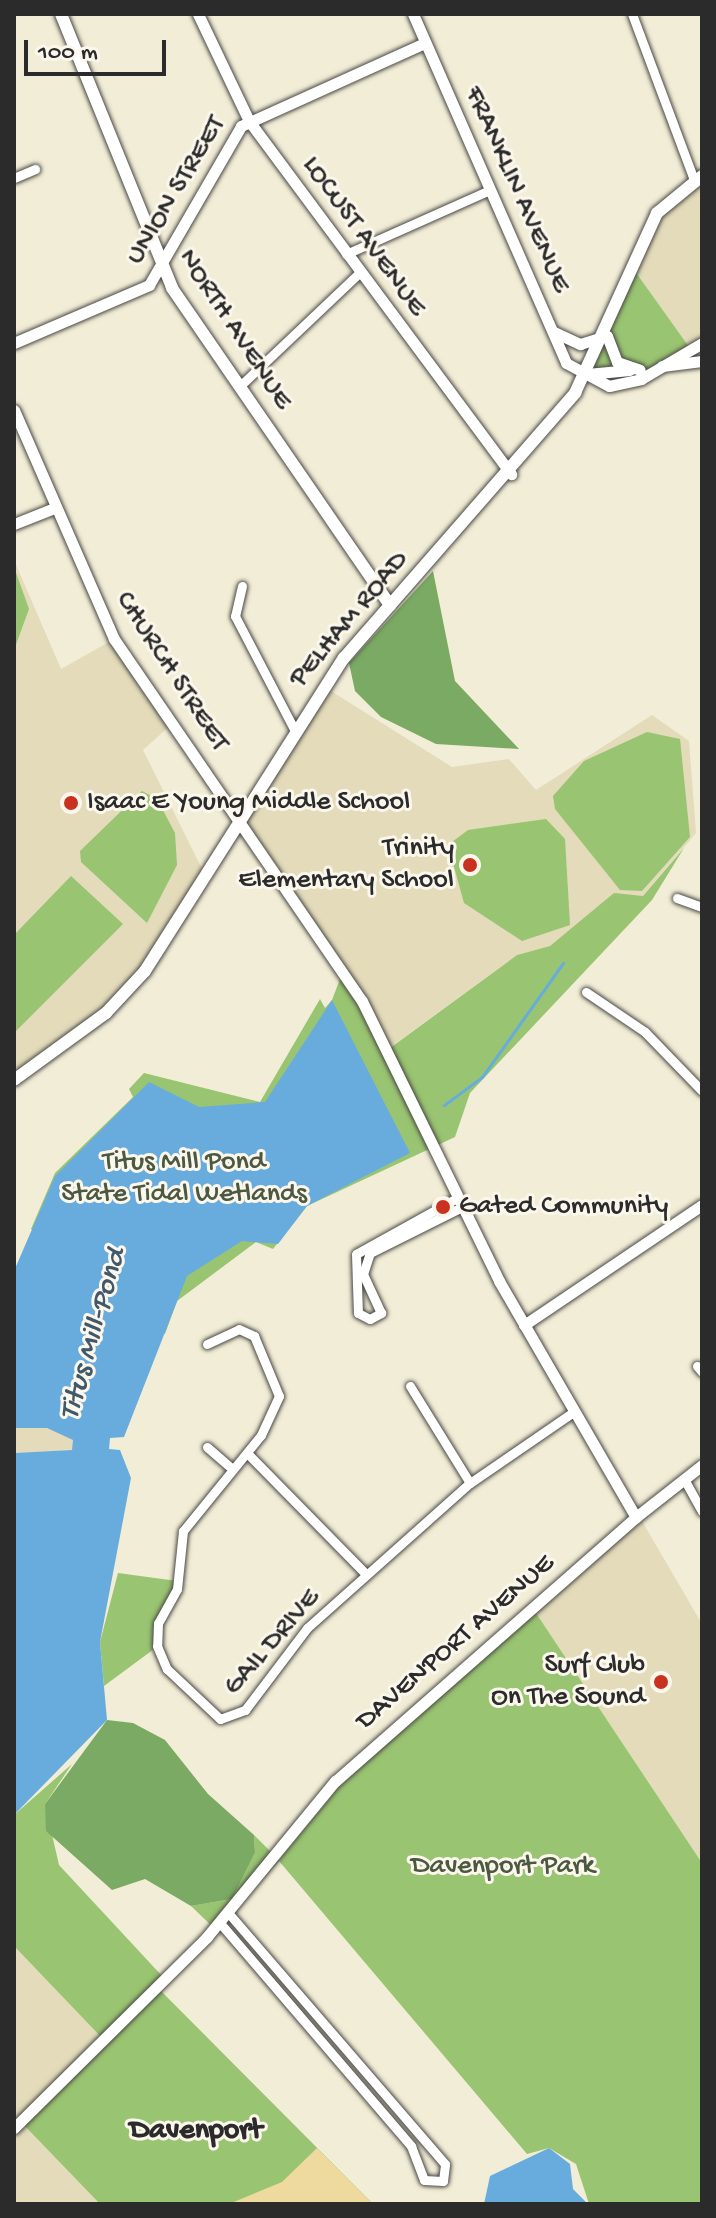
<!DOCTYPE html>
<style>
body{margin:0}
#map{position:relative;width:716px;height:2218px;overflow:hidden;background:#f2edd6;font-family:"Gochi Hand",sans-serif}
div>[style]{position:absolute}
[style*='--x']{left:calc(var(--x)*1px);top:calc(var(--y)*1px);width:calc(var(--w)*1px);rotate:calc(var(--a)*1deg)}
.built>*{inset:0;background:#e3dbba}
.green>*{inset:0;background:#99c471}
.forest>*{inset:0;background:#7aaa63}
.sand>*{inset:0;background:#eeda9e}
.water>*{inset:0;background:#68acde}
.stream>*{height:3px;margin:-1.5px;padding:0 1.5px;transform-origin:1.5px;border-radius:1.5px;background:#68acde}
.roads{filter:drop-shadow(0 0 2px #494845) drop-shadow(0 0 2px #494845)}
.minor>*{height:9px;margin:-4.5px;padding:0 4.5px;transform-origin:4.5px;border-radius:4.5px;background:#fff}
.tertiary>*{height:11px;margin:-5.5px;padding:0 5.5px;transform-origin:5.5px;border-radius:5.5px;background:#fff}
.secondary>*{height:12px;margin:-6px;padding:0 6px;transform-origin:6px;border-radius:6px;background:#fff}
.dots>*{width:22px;height:22px;translate:-50% -50%;box-sizing:border-box;border:4px solid #fbf7ec;border-radius:50%}
span{translate:-50% -50%;white-space:nowrap;text-align:center;line-height:1.15;-webkit-text-stroke:6px #fbf7ec;paint-order:stroke}
.street-label{font-size:28px;color:#2b2b2b}
.poi-label{font-size:28px;color:#2b2b2b}
.left{translate:0 -50%;text-align:left}
.right{translate:-100% -50%;text-align:right}
.park-label{font-size:28px;color:#4c5940}
.water-label{font-size:30px;color:#40586a;font-style:italic}
.neighbourhood-label{font-size:30px;color:#2b2b2b;font-weight:700}
.frame{position:absolute;inset:0;border:16px solid #2b2b2b;pointer-events:none}
.scale{position:absolute;left:24px;top:40px;width:142px;height:36px;box-sizing:border-box;border:4px solid #2b2b2b;border-top:0;padding-left:10px;font-size:24px;line-height:28px;white-space:nowrap;color:#2b2b2b;-webkit-text-stroke:6px #fbf7ec;paint-order:stroke}
</style>
<div id="map">
<div class="built">
<div style="clip-path:polygon(702px 173px,702px 346px,692px 351px,632px 267px,656px 206px)"></div>
<div style="clip-path:polygon(14px 560px,61px 669px,116px 638px,173px 723px,143px 750px,205px 875px,128px 990px,14px 1081px)"></div>
<div style="clip-path:polygon(323px 686px,452px 767px,509px 759px,536px 790px,652px 715px,689px 741px,696px 833px,643px 896px,614px 894px,550px 946px,517px 955px,385px 1051px,240px 819px)"></div>
<div style="clip-path:polygon(14px 1428px,47px 1428px,73px 1439px,73px 1450px,14px 1453px)"></div>
<div style="clip-path:polygon(639px 1516px,702px 1624px,702px 1863px,534px 1610px)"></div>
<div style="clip-path:polygon(14px 1946px,102px 2038px,19px 2120px,100px 2204px,14px 2204px)"></div>
</div>
<div class="green">
<div style="clip-path:polygon(632px 267px,692px 351px,650px 372px,588px 378px)"></div>
<div style="clip-path:polygon(14px 567px,29px 609px,14px 650px)"></div>
<div style="clip-path:polygon(647px 732px,680px 739px,690px 837px,642px 891px,620px 890px,555px 809px,553px 796px,584px 761px)"></div>
<div style="clip-path:polygon(142px 791px,157px 799px,175px 833px,177px 865px,147px 923px,81px 862px,80px 851px)"></div>
<div style="clip-path:polygon(546px 819px,565px 839px,570px 925px,522px 941px,464px 903px,448px 845px,468px 830px)"></div>
<div style="clip-path:polygon(684px 848px,652px 900px,470px 1093px,455px 1137px,307px 1206px,273px 1249px,256px 1242px,177px 1301px,165px 1334px,31px 1229px,55px 1173px,133px 1097px,129px 1089px,144px 1073px,260px 1102px,320px 999px,325px 1008px,332px 1000px,343px 971px,386px 1051px,517px 955px,550px 946px,614px 893px,643px 896px)"></div>
<div style="clip-path:polygon(71px 876px,123px 924px,14px 1033px,14px 935px)"></div>
<div style="clip-path:polygon(118px 1573px,177px 1581px,154px 1649px,104px 1686px,100px 1642px)"></div>
<div style="clip-path:polygon(534px 1610px,702px 1863px,702px 2204px,589px 2204px,576px 2164px,549px 2148px,527px 2154px,279px 1861px,217px 1931px,191px 1906px,232px 1899px,255px 1853px,254px 1835px,279px 1860px,338px 1788px)"></div>
<div style="clip-path:polygon(72px 1764px,45px 1804px,59px 1865px,163px 1977px,155px 1985px,371px 2202px,100px 2204px,19px 2120px,102px 2038px,14px 1946px,14px 1815px)"></div>
</div>
<div class="forest">
<div style="clip-path:polygon(433px 571px,455px 681px,519px 749px,436px 744px,381px 717px,355px 691px,349px 663px)"></div>
<div style="clip-path:polygon(107px 1720px,133px 1723px,165px 1740px,208px 1794px,254px 1835px,255px 1853px,232px 1899px,191px 1906px,145px 1879px,112px 1890px,46px 1831px,45px 1804px)"></div>
</div>
<div class="sand">
<div style="clip-path:polygon(317px 2148px,371px 2202px,229px 2204px,282px 2182px)"></div>
</div>
<div class="water">
<div style="clip-path:polygon(332px 1000px,410px 1153px,307px 1206px,278px 1244px,242px 1241px,187px 1276px,124px 1437px,110px 1438px,109px 1449px,120px 1450px,131px 1478px,100px 1642px,107px 1720px,14px 1815px,14px 1453px,72px 1450px,73px 1440px,47px 1428px,14px 1428px,14px 1271px,55px 1176px,149px 1082px,199px 1107px,265px 1102px)"></div>
<div style="clip-path:polygon(549px 2148px,570px 2164px,573px 2189px,588px 2204px,484px 2204px,490px 2176px)"></div>
</div>
<div class="stream">
<div style="--x:444;--y:1105;--w:47;--a:-36.4"></div>
<div style="--x:482;--y:1077;--w:140;--a:-54.6"></div>
</div>
<div class="roads">
<div class="minor">
<div style="--x:632;--y:14;--w:177;--a:69.5"></div>
<div style="--x:14;--y:178;--w:23;--a:-23"></div>
<div style="--x:346;--y:254;--w:158;--a:-24"></div>
<div style="--x:240;--y:386;--w:164;--a:-43.5"></div>
<div style="--x:242;--y:586;--w:31;--a:103"></div>
<div style="--x:235;--y:616;--w:127;--a:62.4"></div>
<div style="--x:677;--y:898;--w:27;--a:20"></div>
<div style="--x:586;--y:992;--w:71;--a:34.1"></div>
<div style="--x:645;--y:1032;--w:82;--a:46"></div>
<div style="--x:457;--y:1198;--w:115;--a:151"></div>
<div style="--x:356;--y:1254;--w:59;--a:88.1"></div>
<div style="--x:358;--y:1313;--w:13;--a:27"></div>
<div style="--x:370;--y:1319;--w:13;--a:-29"></div>
<div style="--x:381;--y:1313;--w:43;--a:-114.8"></div>
<div style="--x:363;--y:1274;--w:22;--a:-72"></div>
<div style="--x:370;--y:1253;--w:103;--a:-26.6"></div>
<div style="--x:207;--y:1344;--w:35;--a:-25"></div>
<div style="--x:239;--y:1329;--w:17;--a:25"></div>
<div style="--x:254;--y:1336;--w:65;--a:67.4"></div>
<div style="--x:279;--y:1396;--w:43;--a:114.8"></div>
<div style="--x:261;--y:1435;--w:124;--a:129.1"></div>
<div style="--x:183;--y:1531;--w:58;--a:95.9"></div>
<div style="--x:177;--y:1589;--w:39;--a:119"></div>
<div style="--x:158;--y:1623;--w:23;--a:92"></div>
<div style="--x:157;--y:1646;--w:25;--a:67"></div>
<div style="--x:167;--y:1669;--w:73;--a:43.3"></div>
<div style="--x:220;--y:1719;--w:27;--a:-20"></div>
<div style="--x:245;--y:1710;--w:103;--a:-52.9"></div>
<div style="--x:307;--y:1628;--w:218;--a:-41.7"></div>
<div style="--x:470;--y:1483;--w:124;--a:-34.5"></div>
<div style="--x:697;--y:1366;--w:8;--a:50"></div>
<div style="--x:410;--y:1386;--w:114;--a:58.3"></div>
<div style="--x:207;--y:1447;--w:33;--a:41"></div>
<div style="--x:247;--y:1453;--w:170;--a:45.5"></div>
<div style="--x:684;--y:1479;--w:37;--a:61"></div>
<div style="--x:220;--y:1923;--w:294;--a:49.4"></div>
<div style="--x:411;--y:2146;--w:36;--a:69"></div>
<div style="--x:424;--y:2180;--w:19;--a:3"></div>
<div style="--x:443;--y:2181;--w:17;--a:-83"></div>
<div style="--x:445;--y:2164;--w:332;--a:-130.8"></div>
</div>
<div class="tertiary">
<div style="--x:198;--y:14;--w:119;--a:64.5"></div>
<div style="--x:249;--y:121;--w:440;--a:53.4"></div>
<div style="--x:413;--y:14;--w:381;--a:66.3"></div>
<div style="--x:566;--y:363;--w:49;--a:28.1"></div>
<div style="--x:609;--y:386;--w:33;--a:-12"></div>
<div style="--x:641;--y:379;--w:71;--a:-30.5"></div>
<div style="--x:554;--y:332;--w:29;--a:25"></div>
<div style="--x:580;--y:344;--w:28;--a:-17"></div>
<div style="--x:607;--y:336;--w:28;--a:69"></div>
<div style="--x:617;--y:362;--w:24;--a:19"></div>
<div style="--x:14;--y:343;--w:147;--a:-23.2"></div>
<div style="--x:149;--y:285;--w:184;--a:-59.9"></div>
<div style="--x:241;--y:126;--w:202;--a:-24.3"></div>
<div style="--x:662;--y:366;--w:40;--a:-7.1"></div>
<div style="--x:587;--y:374;--w:43;--a:-5.3"></div>
<div style="--x:14;--y:410;--w:250;--a:66.4"></div>
<div style="--x:114;--y:639;--w:439;--a:55.6"></div>
<div style="--x:362;--y:1001;--w:312;--a:63.9"></div>
<div style="--x:499;--y:1281;--w:273;--a:59.9"></div>
<div style="--x:636;--y:1517;--w:400;--a:138.7"></div>
<div style="--x:335;--y:1781;--w:202;--a:129.4"></div>
<div style="--x:207;--y:1937;--w:272;--a:135.3"></div>
<div style="--x:14;--y:524;--w:43;--a:-21.8"></div>
<div style="--x:524;--y:1325;--w:215;--a:-34"></div>
<div style="--x:636;--y:1517;--w:84;--a:-38.2"></div>
</div>
<div class="secondary">
<div style="--x:61;--y:14;--w:296;--a:67.9"></div>
<div style="--x:172;--y:288;--w:385;--a:55.5"></div>
<div style="--x:14;--y:1080;--w:114;--a:-36.1"></div>
<div style="--x:106;--y:1013;--w:57;--a:-47.1"></div>
<div style="--x:145;--y:971;--w:371;--a:-57.6"></div>
<div style="--x:344;--y:658;--w:352;--a:-48.9"></div>
<div style="--x:575;--y:393;--w:198;--a:-65.5"></div>
<div style="--x:657;--y:213;--w:58;--a:-39.4"></div>
</div>
</div>
<div class="dots">
<div style="left:71px;top:803px;background:#c8321e"></div>
<div style="left:470px;top:865px;background:#c8321e"></div>
<div style="left:443px;top:1207px;background:#c8321e"></div>
<div style="left:661px;top:1682px;background:#c8321e"></div>
</div>
<div class="street-label">
<span style="left:516px;top:190px;rotate:66deg">FRANKLIN AVENUE</span>
<span style="left:177px;top:191px;rotate:-59deg">UNION STREET</span>
<span style="left:363px;top:237px;rotate:54deg">LOCUST AVENUE</span>
<span style="left:234px;top:330px;rotate:57deg">NORTH AVENUE</span>
<span style="left:350px;top:620px;rotate:-50deg">PELHAM ROAD</span>
<span style="left:171px;top:672px;rotate:57deg">CHURCH STREET</span>
<span style="left:273px;top:1643px;rotate:-49deg">GAIL DRIVE</span>
<span style="left:456px;top:1643px;rotate:-41deg">DAVENPORT AVENUE</span>
</div>
<div class="poi-label">
<span class="left" style="left:87px;top:803px">Isaac E Young Middle School</span>
<span class="right" style="left:454px;top:865px">Trinity<br>Elementary School</span>
<span class="left" style="left:459px;top:1207px">Gated Community</span>
<span class="right" style="left:645px;top:1682px">Surf Club<br>On The Sound</span>
</div>
<div class="park-label">
<span style="left:184px;top:1179px">Titus Mill Pond<br>State Tidal Wetlands</span>
<span style="left:503px;top:1867px">Davenport Park</span>
</div>
<div class="water-label">
<span style="left:95px;top:1335px;rotate:-74deg">Titus Mill-Pond</span>
</div>
<div class="neighbourhood-label">
<span style="left:196px;top:2132px">Davenport</span>
</div>
<div class="frame"></div>
<div class="scale">100 m</div>
</div>
